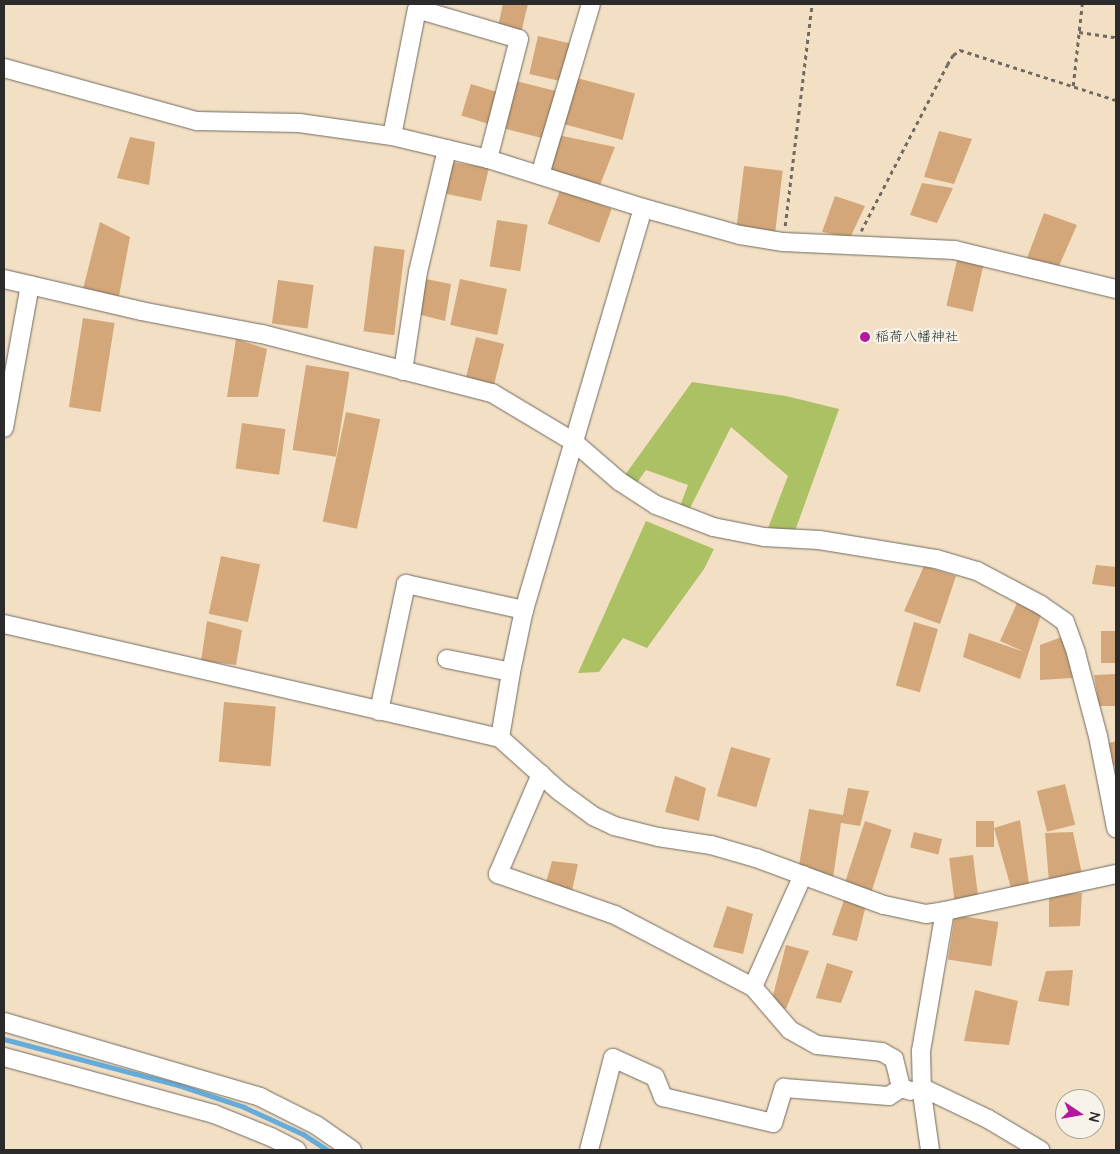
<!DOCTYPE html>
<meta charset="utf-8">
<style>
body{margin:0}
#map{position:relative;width:1120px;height:1154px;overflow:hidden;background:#f3e0c4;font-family:"Architects Daughter","Klee One",sans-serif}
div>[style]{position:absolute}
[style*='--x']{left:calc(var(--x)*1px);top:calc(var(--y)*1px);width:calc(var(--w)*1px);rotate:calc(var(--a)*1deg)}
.green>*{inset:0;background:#acc064}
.stream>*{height:4.5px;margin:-2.25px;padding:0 2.25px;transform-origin:2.25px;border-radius:2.25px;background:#65acdc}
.building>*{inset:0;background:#d3a779;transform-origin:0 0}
.path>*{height:2.5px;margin-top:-1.25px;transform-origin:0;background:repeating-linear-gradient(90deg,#716a61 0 4px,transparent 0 8px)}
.roads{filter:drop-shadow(0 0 1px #716a61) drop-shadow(0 0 1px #716a61)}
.minor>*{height:18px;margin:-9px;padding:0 9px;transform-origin:9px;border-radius:9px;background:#fff}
.dots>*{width:14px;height:14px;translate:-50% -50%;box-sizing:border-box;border:2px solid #f7f3e8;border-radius:50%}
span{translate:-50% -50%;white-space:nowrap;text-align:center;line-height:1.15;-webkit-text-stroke:4.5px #f7f3e8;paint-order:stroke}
.poi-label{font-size:14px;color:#2b2b2b}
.left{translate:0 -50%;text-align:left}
.frame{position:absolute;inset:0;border:5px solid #2b2b2b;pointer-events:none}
.north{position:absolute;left:1055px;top:1089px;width:50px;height:50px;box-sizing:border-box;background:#f7f3e8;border:1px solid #a5a39c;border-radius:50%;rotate:102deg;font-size:14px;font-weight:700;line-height:20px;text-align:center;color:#2b2b2b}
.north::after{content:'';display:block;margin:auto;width:18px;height:22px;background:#b5179e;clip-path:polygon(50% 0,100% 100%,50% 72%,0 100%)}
</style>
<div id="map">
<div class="green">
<div style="clip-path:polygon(692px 382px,786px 396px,839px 409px,795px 531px,768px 528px,788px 476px,731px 427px,689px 510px,680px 506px,688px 485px,646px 470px,636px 484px,625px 475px)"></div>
<div style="clip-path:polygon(646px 521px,714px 549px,704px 569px,647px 648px,623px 638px,599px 672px,578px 673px)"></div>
</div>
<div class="stream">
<div style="--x:4;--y:1039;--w:180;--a:14.8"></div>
<div style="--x:178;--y:1085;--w:70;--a:18.4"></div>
<div style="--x:244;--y:1107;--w:65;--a:24.6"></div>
<div style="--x:303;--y:1134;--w:30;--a:33"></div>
</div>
<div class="building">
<div style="clip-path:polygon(503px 4px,528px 4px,521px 33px,498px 26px)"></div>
<div style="left:538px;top:36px;width:36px;height:39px;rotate:13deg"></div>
<div style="left:577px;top:78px;width:60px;height:48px;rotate:15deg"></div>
<div style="left:516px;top:81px;width:45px;height:49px;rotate:14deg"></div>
<div style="left:471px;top:84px;width:28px;height:33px;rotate:17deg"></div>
<div style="clip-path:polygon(939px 131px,972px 139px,954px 184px,924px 177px)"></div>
<div style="clip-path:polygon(558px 135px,615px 147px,600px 185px,548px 173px)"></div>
<div style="clip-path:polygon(130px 137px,155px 142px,149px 185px,117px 178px)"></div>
<div style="clip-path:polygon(451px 162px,489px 168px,481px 201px,442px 193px)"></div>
<div style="left:744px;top:166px;width:39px;height:64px;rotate:7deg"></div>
<div style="clip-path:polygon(922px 183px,953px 188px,937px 223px,910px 215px)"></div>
<div style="left:560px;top:190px;width:55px;height:36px;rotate:20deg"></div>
<div style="clip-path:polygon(835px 196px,865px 206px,850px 238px,822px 232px)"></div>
<div style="clip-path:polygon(1044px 213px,1077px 225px,1059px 266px,1027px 258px)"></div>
<div style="left:497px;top:220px;width:31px;height:47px;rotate:9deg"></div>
<div style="clip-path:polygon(100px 222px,130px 237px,119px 296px,83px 289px)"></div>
<div style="left:374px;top:246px;width:31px;height:86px;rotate:7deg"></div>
<div style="left:957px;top:260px;width:27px;height:47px;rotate:13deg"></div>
<div style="clip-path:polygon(421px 278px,451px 284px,445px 321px,417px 314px)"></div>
<div style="left:460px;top:279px;width:48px;height:47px;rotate:12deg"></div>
<div style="left:278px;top:280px;width:36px;height:44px;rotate:8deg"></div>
<div style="left:83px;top:318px;width:32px;height:90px;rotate:9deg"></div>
<div style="left:476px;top:337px;width:29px;height:45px;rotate:14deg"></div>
<div style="clip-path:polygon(236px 339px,267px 349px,258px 397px,227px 397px)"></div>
<div style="left:306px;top:365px;width:44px;height:86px;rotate:9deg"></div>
<div style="left:346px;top:412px;width:35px;height:112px;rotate:12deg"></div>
<div style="left:242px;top:423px;width:44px;height:46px;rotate:8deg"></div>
<div style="left:221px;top:556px;width:40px;height:59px;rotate:12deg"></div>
<div style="clip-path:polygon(1096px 565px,1116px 567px,1116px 587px,1092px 584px)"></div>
<div style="clip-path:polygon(924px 566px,956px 576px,940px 624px,904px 611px)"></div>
<div style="clip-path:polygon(1017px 603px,1041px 615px,1020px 679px,963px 657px,969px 633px,1025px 652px,1000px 641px)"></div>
<div style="clip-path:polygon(207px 621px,242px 630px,236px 665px,201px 661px)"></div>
<div style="left:914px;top:622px;width:25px;height:66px;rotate:16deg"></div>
<div style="left:1101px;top:631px;width:15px;height:32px"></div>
<div style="clip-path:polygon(1062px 637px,1073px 678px,1040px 680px,1040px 645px)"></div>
<div style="clip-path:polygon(1116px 674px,1116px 706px,1099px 706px,1094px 675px)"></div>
<div style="left:224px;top:702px;width:52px;height:60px;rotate:5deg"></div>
<div style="clip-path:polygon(1116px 741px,1116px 765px,1108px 767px,1106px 744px)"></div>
<div style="left:731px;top:747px;width:41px;height:51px;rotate:16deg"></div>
<div style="clip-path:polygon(675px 776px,706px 788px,699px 821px,665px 812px)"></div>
<div style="left:1065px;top:784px;width:42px;height:29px;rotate:76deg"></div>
<div style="clip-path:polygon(848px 788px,869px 791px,860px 826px,841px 823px,833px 878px,799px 865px,809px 809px,843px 815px)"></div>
<div style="clip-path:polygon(1020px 820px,1029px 884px,1011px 888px,994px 828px)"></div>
<div style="left:865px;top:821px;width:28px;height:65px;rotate:18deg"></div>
<div style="left:976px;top:821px;width:18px;height:26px"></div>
<div style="left:914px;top:832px;width:29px;height:16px;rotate:14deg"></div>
<div style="clip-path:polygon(1073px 832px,1082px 874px,1049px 882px,1045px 833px)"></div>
<div style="left:973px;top:855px;width:42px;height:24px;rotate:83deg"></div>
<div style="clip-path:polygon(552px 861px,578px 864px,571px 895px,545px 886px)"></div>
<div style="clip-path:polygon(1082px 893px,1080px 926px,1049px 927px,1049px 895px)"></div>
<div style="clip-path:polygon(844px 900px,866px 905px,857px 941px,832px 935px)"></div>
<div style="clip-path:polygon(727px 906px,753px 914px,743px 954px,713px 947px)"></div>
<div style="left:955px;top:915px;width:44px;height:45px;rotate:9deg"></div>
<div style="clip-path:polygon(786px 945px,809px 951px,786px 1009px,771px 1003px)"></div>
<div style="clip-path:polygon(827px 963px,853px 971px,841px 1003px,816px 998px)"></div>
<div style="clip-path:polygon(1073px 970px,1069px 1006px,1038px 1001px,1046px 971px)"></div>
<div style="clip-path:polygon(975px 990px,1018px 1001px,1009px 1045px,964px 1041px)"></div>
</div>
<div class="path">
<div style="--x:1079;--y:32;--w:37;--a:8"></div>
<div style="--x:1073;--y:86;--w:82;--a:-83.7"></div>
<div style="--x:785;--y:226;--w:224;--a:-83.1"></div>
<div style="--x:861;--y:231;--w:187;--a:-62.6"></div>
<div style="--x:947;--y:65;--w:12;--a:-59"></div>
<div style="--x:953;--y:55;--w:9;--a:-36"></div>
<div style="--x:960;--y:50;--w:164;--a:17.8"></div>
</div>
<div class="roads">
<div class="minor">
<div style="--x:4;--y:68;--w:200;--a:15.4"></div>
<div style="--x:197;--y:121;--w:102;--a:1.1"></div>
<div style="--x:299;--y:123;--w:94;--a:8"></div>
<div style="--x:392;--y:136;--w:99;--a:13.5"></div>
<div style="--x:488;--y:159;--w:163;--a:17.5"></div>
<div style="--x:643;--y:208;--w:101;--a:15.6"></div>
<div style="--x:740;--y:235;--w:44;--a:9.2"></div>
<div style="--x:783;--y:242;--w:172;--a:2.7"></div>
<div style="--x:955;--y:250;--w:166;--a:13.6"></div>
<div style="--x:392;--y:136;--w:129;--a:-78.9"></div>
<div style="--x:417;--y:9;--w:106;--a:16.4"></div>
<div style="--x:519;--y:39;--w:124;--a:104.5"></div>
<div style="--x:540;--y:175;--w:178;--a:-73.4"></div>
<div style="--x:4;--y:279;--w:141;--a:13.1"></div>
<div style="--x:141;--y:311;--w:123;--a:10.8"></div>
<div style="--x:262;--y:334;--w:237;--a:14.4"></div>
<div style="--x:492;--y:393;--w:96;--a:30.9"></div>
<div style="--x:574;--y:442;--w:60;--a:40.9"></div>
<div style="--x:619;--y:481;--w:44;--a:33"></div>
<div style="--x:656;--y:505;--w:61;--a:21.1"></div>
<div style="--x:713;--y:527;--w:52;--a:11.1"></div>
<div style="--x:764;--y:537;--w:55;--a:3.1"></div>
<div style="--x:819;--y:540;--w:119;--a:9.2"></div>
<div style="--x:936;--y:559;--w:43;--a:16.3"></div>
<div style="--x:977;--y:571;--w:72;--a:28"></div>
<div style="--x:1041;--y:605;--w:29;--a:35"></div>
<div style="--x:1065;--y:622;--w:33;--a:70"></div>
<div style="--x:1076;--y:653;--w:86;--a:75.2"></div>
<div style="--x:1098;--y:736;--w:94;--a:78.9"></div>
<div style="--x:403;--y:371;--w:100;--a:-81.4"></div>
<div style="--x:418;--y:272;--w:126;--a:-76.7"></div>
<div style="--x:4;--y:428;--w:145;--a:-79.7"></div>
<div style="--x:4;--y:624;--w:509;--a:12.94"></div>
<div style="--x:500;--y:738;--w:79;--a:41.9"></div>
<div style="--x:559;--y:791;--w:42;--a:36.3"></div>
<div style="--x:593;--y:816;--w:23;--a:25"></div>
<div style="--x:614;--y:826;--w:45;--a:14"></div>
<div style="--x:658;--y:837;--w:54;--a:8.6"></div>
<div style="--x:711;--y:845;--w:47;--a:16.1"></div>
<div style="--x:756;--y:858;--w:136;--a:20.2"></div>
<div style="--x:884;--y:905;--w:43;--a:12.1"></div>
<div style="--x:926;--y:914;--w:19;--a:-9"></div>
<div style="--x:447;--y:659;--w:65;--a:11.5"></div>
<div style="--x:379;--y:711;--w:130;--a:-78"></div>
<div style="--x:406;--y:584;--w:121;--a:12.4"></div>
<div style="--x:500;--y:738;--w:67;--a:-80.5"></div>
<div style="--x:511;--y:672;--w:63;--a:-78.2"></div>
<div style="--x:524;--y:610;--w:419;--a:-73.5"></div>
<div style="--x:541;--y:774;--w:109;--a:113.3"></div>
<div style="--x:498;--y:874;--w:124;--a:19.3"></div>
<div style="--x:615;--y:915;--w:156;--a:27.6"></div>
<div style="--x:803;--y:875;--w:123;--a:114.1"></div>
<div style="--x:753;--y:987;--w:57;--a:49.3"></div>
<div style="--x:790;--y:1030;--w:31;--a:29"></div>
<div style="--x:817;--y:1045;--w:65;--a:6.1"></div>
<div style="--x:882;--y:1052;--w:14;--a:30"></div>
<div style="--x:894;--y:1059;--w:30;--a:76"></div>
<div style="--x:901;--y:1088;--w:10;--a:17"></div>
<div style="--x:4;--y:1022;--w:267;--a:16.3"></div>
<div style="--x:260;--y:1097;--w:63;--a:26.6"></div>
<div style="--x:316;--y:1125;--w:44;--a:34.8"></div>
<div style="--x:4;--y:1057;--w:218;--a:15.2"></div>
<div style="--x:214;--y:1114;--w:61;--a:22"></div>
<div style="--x:271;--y:1137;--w:29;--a:27"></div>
<div style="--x:921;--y:1087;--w:74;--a:25.5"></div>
<div style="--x:988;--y:1119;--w:61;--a:30.8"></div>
<div style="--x:589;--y:1150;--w:95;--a:-75.4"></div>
<div style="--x:613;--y:1058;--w:46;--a:24.3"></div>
<div style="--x:655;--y:1077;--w:22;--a:68"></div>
<div style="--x:663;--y:1097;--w:113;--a:13.3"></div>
<div style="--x:773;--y:1123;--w:37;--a:-73"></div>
<div style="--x:784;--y:1088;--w:105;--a:4.4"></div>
<div style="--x:889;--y:1096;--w:14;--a:-34"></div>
<div style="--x:930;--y:1150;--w:58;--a:-98"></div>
<div style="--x:922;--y:1093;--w:42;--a:-91.4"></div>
<div style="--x:921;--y:1051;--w:142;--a:-80.3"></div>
<div style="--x:945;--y:911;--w:175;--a:-12.2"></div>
</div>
</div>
<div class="dots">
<div style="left:865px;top:337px;background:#b5179e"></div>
</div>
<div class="poi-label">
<span class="left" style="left:875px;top:337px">稲荷八幡神社</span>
</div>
<div class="frame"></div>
<div class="north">N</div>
</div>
